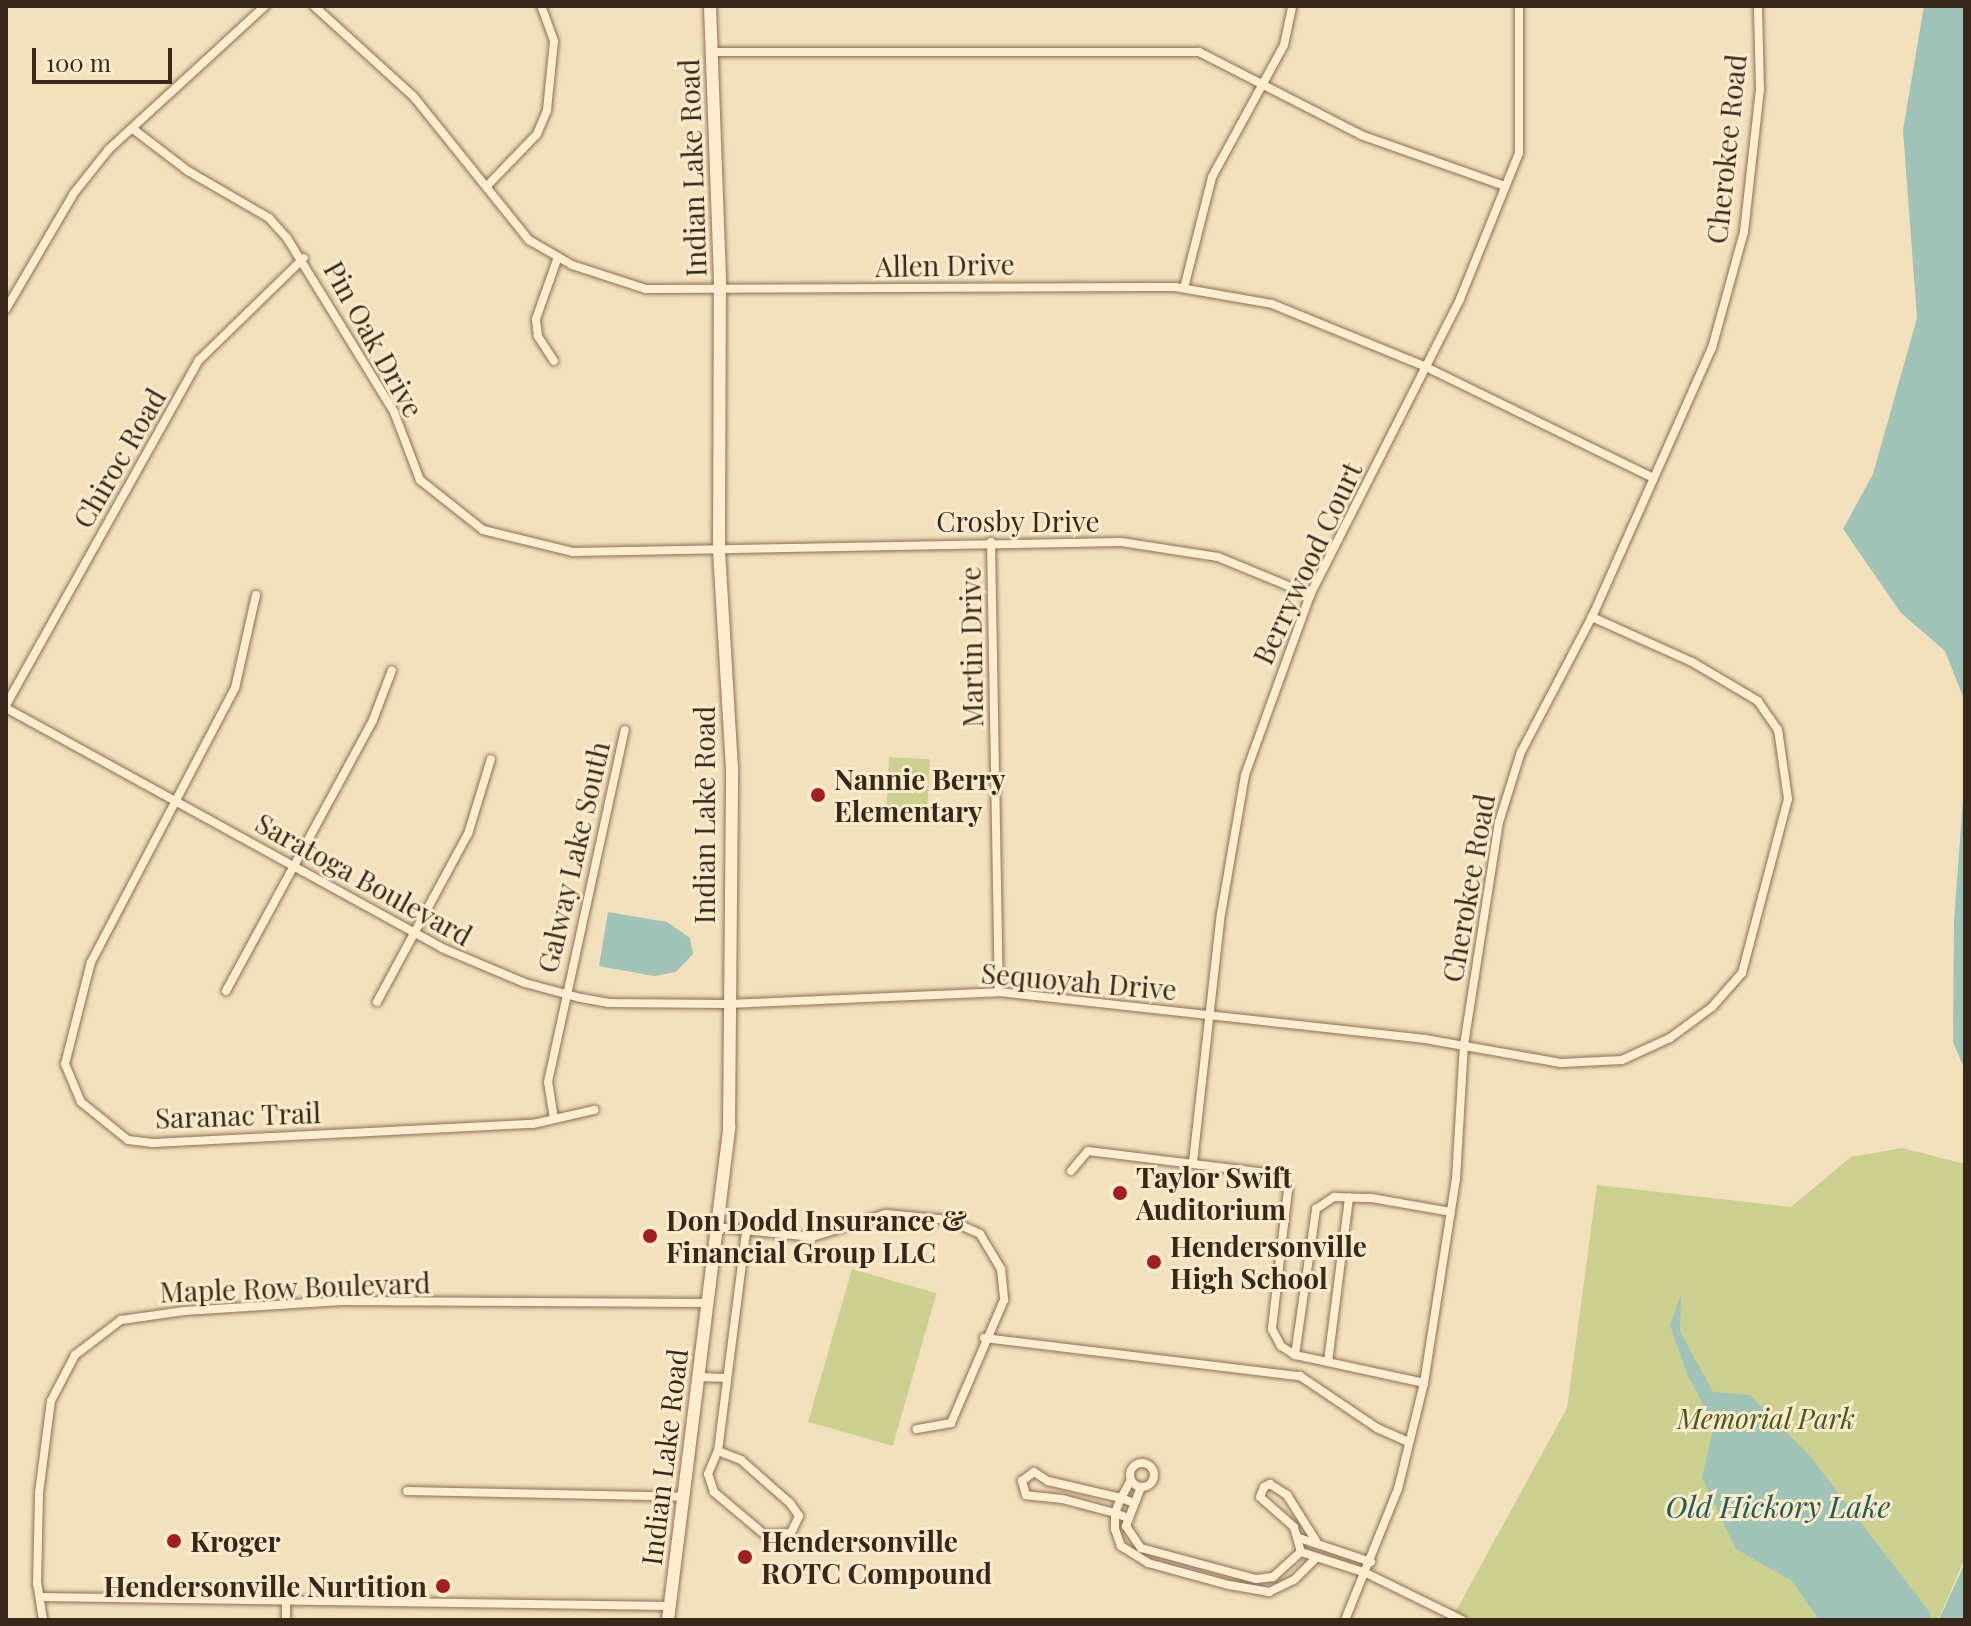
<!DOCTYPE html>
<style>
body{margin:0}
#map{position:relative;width:1971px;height:1626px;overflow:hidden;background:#f2e0bc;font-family:"Playfair Display",serif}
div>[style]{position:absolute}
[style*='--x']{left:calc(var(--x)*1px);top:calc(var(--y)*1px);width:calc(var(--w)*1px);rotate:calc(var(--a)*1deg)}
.green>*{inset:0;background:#cbd090;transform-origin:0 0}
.water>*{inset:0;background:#a1c2b7}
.roads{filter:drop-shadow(0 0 2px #8b6f54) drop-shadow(0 0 2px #8b6f54)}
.street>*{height:8px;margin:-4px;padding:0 4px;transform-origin:4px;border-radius:4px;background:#fcedd0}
.street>.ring{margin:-4px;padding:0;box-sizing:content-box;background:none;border:8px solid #fcedd0;border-radius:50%}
.secondary>*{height:12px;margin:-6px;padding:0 6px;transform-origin:6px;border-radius:6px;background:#fcedd0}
.dots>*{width:22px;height:22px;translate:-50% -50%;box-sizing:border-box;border:4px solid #f8eacc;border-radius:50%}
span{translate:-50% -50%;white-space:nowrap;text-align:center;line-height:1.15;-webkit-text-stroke:6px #f8eacc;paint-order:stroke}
.street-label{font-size:28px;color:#38281a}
.poi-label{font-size:28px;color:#38281a;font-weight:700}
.left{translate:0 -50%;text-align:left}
.right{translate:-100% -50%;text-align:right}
.park-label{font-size:28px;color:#4a571f;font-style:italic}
.water-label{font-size:30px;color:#285a55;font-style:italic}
.frame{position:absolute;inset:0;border:8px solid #38281a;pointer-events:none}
.scale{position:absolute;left:32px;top:48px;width:140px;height:36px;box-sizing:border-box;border:4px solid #38281a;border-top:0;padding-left:10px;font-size:24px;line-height:28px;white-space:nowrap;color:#38281a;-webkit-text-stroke:6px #f8eacc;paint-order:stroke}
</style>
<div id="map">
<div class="green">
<div style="left:889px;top:757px;width:41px;height:52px;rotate:3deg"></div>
<div style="clip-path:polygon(1902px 1148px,1965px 1164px,1965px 1558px,1938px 1620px,1451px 1620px,1567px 1408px,1597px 1185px,1791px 1207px,1851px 1157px)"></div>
<div style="left:852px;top:1269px;width:88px;height:159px;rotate:16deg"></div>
</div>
<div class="water">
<div style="clip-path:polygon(1924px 6px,1965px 6px,1965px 702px,1945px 651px,1901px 613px,1843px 529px,1873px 474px,1917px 318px,1903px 130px)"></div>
<div style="clip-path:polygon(1965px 772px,1965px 1070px,1953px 1042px,1954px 921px)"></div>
<div style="clip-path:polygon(608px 912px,667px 922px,690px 938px,693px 954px,676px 972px,654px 976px,599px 966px)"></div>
<div style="clip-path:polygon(1681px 1295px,1680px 1331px,1713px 1392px,1750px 1395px,1810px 1456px,1931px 1614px,1929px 1620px,1819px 1620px,1792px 1581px,1736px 1549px,1702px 1478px,1714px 1425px,1687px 1374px,1670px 1325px)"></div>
<div style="clip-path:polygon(1965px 1563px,1965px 1620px,1939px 1620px,1940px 1617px)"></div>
</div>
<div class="roads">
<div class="street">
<div style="--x:314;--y:6;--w:135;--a:42.3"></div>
<div style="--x:414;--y:97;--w:184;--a:51.2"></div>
<div style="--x:529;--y:240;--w:50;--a:30.2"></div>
<div style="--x:572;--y:265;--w:78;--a:18"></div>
<div style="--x:646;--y:289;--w:529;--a:-0.22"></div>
<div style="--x:1175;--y:287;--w:98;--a:9.9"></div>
<div style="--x:1272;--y:304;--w:166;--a:22.2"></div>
<div style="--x:1426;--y:367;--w:251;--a:26"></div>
<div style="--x:711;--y:52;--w:488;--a:0"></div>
<div style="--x:1199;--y:52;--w:182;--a:27.1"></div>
<div style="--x:1361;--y:135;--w:153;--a:19.5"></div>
<div style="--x:133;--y:129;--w:69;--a:37.4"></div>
<div style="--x:188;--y:171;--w:94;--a:30.1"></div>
<div style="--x:269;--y:218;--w:27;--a:48"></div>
<div style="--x:287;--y:238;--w:204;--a:58.4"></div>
<div style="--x:394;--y:412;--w:73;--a:69.1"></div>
<div style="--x:420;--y:480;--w:80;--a:38.4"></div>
<div style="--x:483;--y:530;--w:93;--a:13.7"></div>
<div style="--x:573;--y:552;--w:548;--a:-1.05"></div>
<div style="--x:1121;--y:542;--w:98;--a:8.8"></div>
<div style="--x:1218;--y:557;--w:100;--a:22.4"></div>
<div style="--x:487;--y:186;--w:72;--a:-46.1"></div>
<div style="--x:537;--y:134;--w:26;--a:-67"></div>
<div style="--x:547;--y:110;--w:69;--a:-84.2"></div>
<div style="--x:554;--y:41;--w:37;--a:-110"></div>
<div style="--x:1184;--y:288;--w:114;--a:-75.8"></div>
<div style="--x:1212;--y:177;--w:150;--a:-61.4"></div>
<div style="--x:1284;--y:45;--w:40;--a:-78"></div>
<div style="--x:6;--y:309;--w:134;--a:-59.6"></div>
<div style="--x:74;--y:193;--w:56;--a:-51.5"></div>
<div style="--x:109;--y:149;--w:212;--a:-42.5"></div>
<div style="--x:554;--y:361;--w:30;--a:-123"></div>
<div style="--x:538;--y:336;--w:17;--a:-97"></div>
<div style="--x:536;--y:319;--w:66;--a:-70.5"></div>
<div style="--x:991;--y:542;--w:450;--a:89"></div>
<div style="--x:256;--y:595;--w:95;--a:102.7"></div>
<div style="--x:235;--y:688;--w:310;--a:117.7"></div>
<div style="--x:91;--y:962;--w:105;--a:104.3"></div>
<div style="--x:65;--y:1064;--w:41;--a:67.2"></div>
<div style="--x:81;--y:1102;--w:60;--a:39"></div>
<div style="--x:128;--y:1140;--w:25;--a:7"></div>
<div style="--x:153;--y:1143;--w:380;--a:-2.9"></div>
<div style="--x:533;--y:1124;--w:63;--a:-12.9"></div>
<div style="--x:6;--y:705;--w:395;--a:-60.8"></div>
<div style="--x:199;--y:360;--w:146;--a:-44.2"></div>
<div style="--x:6;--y:708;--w:498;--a:28.8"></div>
<div style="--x:442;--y:948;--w:90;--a:22.9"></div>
<div style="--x:525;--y:983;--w:58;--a:15"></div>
<div style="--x:581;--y:998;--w:27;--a:10"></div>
<div style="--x:608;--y:1003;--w:120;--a:0.5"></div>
<div style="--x:728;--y:1004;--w:271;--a:-2.5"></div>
<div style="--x:999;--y:992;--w:429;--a:6.3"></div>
<div style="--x:1425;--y:1039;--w:138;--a:10"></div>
<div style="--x:1561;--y:1063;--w:61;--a:-2.8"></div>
<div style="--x:1622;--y:1060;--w:53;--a:-24.6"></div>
<div style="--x:1670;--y:1038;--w:52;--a:-36.4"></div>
<div style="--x:1712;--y:1007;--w:45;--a:-48.6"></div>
<div style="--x:1742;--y:973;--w:180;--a:-75.2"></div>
<div style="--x:1788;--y:799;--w:70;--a:-98.2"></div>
<div style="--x:1778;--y:730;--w:35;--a:-125"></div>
<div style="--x:1758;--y:701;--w:77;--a:-149.4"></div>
<div style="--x:1692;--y:662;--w:110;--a:-155.8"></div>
<div style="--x:226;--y:991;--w:308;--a:-61.5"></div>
<div style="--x:373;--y:720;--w:53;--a:-69.2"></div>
<div style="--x:377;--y:1002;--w:191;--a:-61.6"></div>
<div style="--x:468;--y:834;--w:78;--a:-73"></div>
<div style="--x:554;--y:1119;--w:37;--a:-99"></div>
<div style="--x:548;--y:1082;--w:360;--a:-77.7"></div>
<div style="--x:1193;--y:1162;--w:250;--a:-83.6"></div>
<div style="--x:1221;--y:914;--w:141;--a:-80.2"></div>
<div style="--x:1245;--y:775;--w:191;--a:-70.1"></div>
<div style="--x:1310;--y:595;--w:332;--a:-63.1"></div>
<div style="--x:1460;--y:299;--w:157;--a:-68"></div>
<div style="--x:1519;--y:153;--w:147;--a:-90"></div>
<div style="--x:1071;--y:1171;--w:26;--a:-50"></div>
<div style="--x:1088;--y:1151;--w:188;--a:7"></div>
<div style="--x:1275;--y:1174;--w:21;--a:51"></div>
<div style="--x:1288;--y:1190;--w:140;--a:96.6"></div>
<div style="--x:1272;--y:1329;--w:19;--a:62"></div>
<div style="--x:1281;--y:1346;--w:17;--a:33"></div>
<div style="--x:1295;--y:1355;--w:132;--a:12.2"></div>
<div style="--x:715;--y:1227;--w:98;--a:5.9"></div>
<div style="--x:812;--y:1237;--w:77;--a:-17.3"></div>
<div style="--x:886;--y:1214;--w:63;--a:5.4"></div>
<div style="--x:949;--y:1220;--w:34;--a:24"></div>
<div style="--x:980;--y:1234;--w:41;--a:59"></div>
<div style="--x:1001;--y:1269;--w:31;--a:84"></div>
<div style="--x:1004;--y:1300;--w:134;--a:113.3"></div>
<div style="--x:951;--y:1423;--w:35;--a:170"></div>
<div style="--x:984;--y:1338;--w:318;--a:6.9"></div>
<div style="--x:1300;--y:1376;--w:93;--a:34"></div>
<div style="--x:1377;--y:1428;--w:35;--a:24"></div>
<div style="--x:1295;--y:1355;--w:148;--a:-81.8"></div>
<div style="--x:1316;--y:1209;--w:22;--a:-34"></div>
<div style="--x:1334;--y:1197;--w:37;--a:2"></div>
<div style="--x:1371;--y:1198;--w:81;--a:9.9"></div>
<div style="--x:1328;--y:1362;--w:166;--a:-82.7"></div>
<div style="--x:699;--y:1377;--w:28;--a:2"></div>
<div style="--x:718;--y:1451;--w:25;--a:21"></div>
<div style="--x:741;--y:1460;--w:65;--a:41.3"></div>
<div style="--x:790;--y:1503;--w:16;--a:55"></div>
<div style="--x:799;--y:1516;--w:19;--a:115"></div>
<div style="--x:791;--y:1533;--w:26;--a:176"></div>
<div style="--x:765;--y:1535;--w:67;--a:-139.9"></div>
<div style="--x:714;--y:1492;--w:19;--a:-108"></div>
<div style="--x:708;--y:1474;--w:25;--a:-67"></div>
<div style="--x:718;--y:1451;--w:222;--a:-82.7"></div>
<div class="ring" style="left:1130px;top:1463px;width:16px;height:16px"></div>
<div style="--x:1131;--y:1480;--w:21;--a:119"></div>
<div style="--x:1121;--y:1498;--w:14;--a:21"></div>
<div style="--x:1141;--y:1487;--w:42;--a:111"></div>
<div style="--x:1126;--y:1526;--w:27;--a:56"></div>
<div style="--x:1141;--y:1548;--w:119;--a:15.1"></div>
<div style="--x:1256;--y:1579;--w:17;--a:-7"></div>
<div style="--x:1273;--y:1577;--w:38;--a:-42"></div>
<div style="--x:407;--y:1491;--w:278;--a:1.2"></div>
<div style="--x:1128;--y:1518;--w:14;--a:-159"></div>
<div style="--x:1115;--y:1513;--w:55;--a:-165.2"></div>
<div style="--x:1062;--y:1499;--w:36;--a:-174"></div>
<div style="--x:1026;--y:1495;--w:15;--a:-106"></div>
<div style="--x:1022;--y:1481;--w:15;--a:-37"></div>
<div style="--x:1034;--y:1472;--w:17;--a:33"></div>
<div style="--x:1048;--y:1481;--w:75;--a:13.1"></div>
<div style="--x:1121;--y:1498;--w:16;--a:112"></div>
<div style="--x:1115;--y:1513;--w:16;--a:90"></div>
<div style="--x:1115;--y:1529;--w:18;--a:71"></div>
<div style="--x:1121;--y:1546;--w:32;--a:32"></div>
<div style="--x:1148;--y:1563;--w:84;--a:15.2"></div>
<div style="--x:1229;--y:1585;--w:41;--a:9.9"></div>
<div style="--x:1269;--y:1592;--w:28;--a:-26"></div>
<div style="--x:1294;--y:1580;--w:31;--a:-45"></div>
<div style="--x:1299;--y:1538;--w:76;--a:18.4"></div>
<div style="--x:1301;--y:1552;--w:68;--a:17.9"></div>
<div style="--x:1366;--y:1573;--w:107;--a:26.1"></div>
<div style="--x:1301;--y:1552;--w:26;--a:-106"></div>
<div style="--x:1294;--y:1527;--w:45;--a:-138.6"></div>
<div style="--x:1260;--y:1497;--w:11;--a:-68"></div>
<div style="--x:1264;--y:1487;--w:7;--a:-27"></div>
<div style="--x:1270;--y:1484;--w:20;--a:33"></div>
<div style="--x:1287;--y:1495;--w:54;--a:57.8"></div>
<div style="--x:40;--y:1597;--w:630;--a:0.82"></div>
<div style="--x:43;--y:1620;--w:37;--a:-99"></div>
<div style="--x:37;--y:1583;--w:90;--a:-88.7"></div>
<div style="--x:39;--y:1493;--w:93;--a:-82.6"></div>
<div style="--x:51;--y:1401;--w:52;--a:-62.4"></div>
<div style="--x:75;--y:1355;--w:58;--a:-37.3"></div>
<div style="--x:121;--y:1320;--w:64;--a:-8.1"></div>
<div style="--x:184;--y:1311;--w:158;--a:-3.6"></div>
<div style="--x:342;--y:1301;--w:365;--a:0.3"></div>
<div style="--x:286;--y:1620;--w:19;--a:-90"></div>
<div style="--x:1345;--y:1620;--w:141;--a:-68"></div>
<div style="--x:1398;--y:1489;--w:109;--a:-76.2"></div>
<div style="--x:1424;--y:1383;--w:206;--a:-81.1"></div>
<div style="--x:1456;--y:1179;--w:134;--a:-86.6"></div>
<div style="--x:1464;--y:1045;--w:226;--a:-81.1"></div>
<div style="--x:1499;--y:822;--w:73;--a:-72.6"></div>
<div style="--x:1521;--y:752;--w:153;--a:-62.3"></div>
<div style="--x:1592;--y:617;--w:295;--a:-66"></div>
<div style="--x:1712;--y:348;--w:120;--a:-74.6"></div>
<div style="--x:1744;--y:232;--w:143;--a:-83.6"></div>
<div style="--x:1760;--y:90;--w:84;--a:-91.4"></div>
</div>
<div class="secondary">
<div style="--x:668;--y:1620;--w:497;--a:-82.9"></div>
<div style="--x:729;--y:1127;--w:358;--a:-89.5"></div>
<div style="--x:732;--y:769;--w:221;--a:-93.4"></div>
<div style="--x:719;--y:548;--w:269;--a:-89.8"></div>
<div style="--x:720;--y:279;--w:273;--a:-92.1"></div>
</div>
</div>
<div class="dots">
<div style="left:818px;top:795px;background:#9f1f24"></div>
<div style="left:1120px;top:1193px;background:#9f1f24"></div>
<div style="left:650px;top:1236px;background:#9f1f24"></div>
<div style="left:1154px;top:1262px;background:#9f1f24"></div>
<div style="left:174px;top:1541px;background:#9f1f24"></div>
<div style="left:745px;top:1557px;background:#9f1f24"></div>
<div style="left:443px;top:1586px;background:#9f1f24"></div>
</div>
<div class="street-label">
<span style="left:1726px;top:149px;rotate:-84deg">Cherokee Road</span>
<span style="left:692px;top:168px;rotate:-92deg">Indian Lake Road</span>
<span style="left:945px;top:265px;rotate:-1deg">Allen Drive</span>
<span style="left:374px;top:339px;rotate:61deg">Pin Oak Drive</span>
<span style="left:119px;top:458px;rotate:-60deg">Chiroc Road</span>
<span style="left:1018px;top:521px">Crosby Drive</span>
<span style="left:1307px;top:563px;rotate:-65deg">Berrywood Court</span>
<span style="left:971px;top:647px;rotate:-91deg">Martin Drive</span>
<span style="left:704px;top:815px;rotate:-90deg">Indian Lake Road</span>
<span style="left:573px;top:857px;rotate:-77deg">Galway Lake South</span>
<span style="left:364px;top:879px;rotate:29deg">Saratoga Boulevard</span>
<span style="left:1468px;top:888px;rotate:-80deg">Cherokee Road</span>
<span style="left:1079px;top:981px;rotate:5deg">Sequoyah Drive</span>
<span style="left:238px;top:1115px;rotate:-2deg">Saranac Trail</span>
<span style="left:295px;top:1287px;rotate:-2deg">Maple Row Boulevard</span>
<span style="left:664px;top:1457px;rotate:-83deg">Indian Lake Road</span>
</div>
<div class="poi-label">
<span class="left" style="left:834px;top:795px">Nannie Berry<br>Elementary</span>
<span class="left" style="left:1136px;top:1193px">Taylor Swift<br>Auditorium</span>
<span class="left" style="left:666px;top:1236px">Don Dodd Insurance &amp;<br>Financial Group LLC</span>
<span class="left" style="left:1170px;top:1262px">Hendersonville<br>High School</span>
<span class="left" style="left:190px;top:1541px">Kroger</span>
<span class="left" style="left:761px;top:1557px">Hendersonville<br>ROTC Compound</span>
<span class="right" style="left:427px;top:1586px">Hendersonville Nurtition</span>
</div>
<div class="park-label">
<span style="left:1766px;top:1418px">Memorial Park</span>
</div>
<div class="water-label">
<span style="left:1778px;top:1506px">Old Hickory Lake</span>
</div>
<div class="frame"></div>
<div class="scale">100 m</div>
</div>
